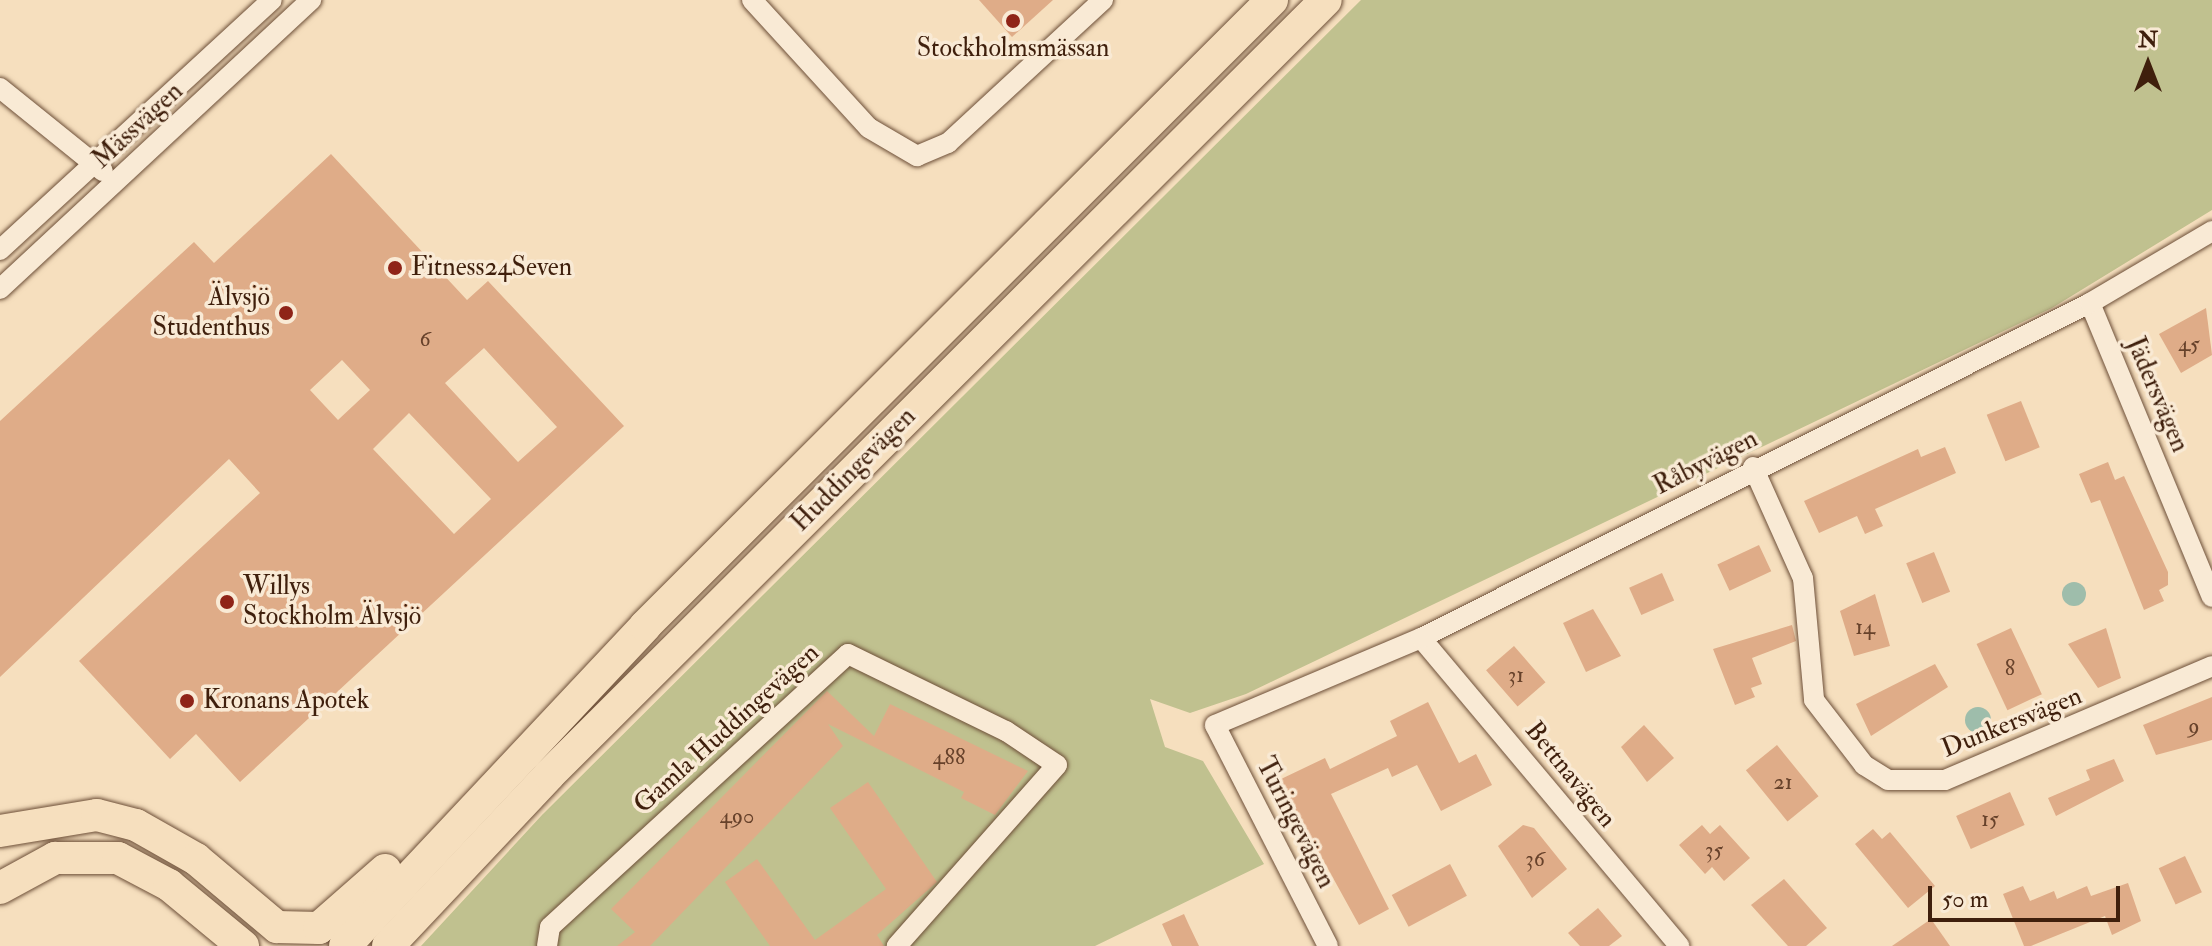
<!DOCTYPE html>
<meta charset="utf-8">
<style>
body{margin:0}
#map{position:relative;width:2212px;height:946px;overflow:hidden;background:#f6dfbe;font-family:"IM FELL Double Pica",serif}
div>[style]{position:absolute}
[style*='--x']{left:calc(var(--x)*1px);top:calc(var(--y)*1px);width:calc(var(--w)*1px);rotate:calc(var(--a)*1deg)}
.green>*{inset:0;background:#c0c18f}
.water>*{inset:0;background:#9ebdab}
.round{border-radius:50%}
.building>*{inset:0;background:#dfac88;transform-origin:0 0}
.roads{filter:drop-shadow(0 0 2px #6d4f38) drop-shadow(0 0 2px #6d4f38)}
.minor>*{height:20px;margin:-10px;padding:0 10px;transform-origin:10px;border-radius:10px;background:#f9ead5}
.primary>*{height:32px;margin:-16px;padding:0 16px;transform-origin:16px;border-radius:16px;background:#f6dfbe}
.dots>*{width:22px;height:22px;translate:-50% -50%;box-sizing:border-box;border:4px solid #f9ead5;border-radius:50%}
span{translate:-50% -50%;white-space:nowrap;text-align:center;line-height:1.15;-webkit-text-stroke:7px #f9ead5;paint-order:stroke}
.number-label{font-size:22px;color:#67422b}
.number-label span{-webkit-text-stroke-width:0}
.poi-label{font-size:26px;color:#3f1f0c}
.left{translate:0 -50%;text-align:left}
.right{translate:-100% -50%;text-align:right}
.street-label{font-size:26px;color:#3f1f0c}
.north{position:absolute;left:2108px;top:24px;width:80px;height:80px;-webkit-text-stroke:6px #f9ead5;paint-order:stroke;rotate:0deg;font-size:22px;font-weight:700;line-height:32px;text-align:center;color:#3f1f0c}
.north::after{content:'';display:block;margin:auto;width:28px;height:36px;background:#3f1f0c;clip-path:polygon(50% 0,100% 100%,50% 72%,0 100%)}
.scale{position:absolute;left:1928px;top:886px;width:192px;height:36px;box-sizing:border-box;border:4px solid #3f1f0c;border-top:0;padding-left:10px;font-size:24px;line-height:28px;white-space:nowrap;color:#3f1f0c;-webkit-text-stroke:6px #f9ead5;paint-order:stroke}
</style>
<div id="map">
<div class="green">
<div style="clip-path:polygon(1361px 0,2212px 0,2212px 210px,2052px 308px,1246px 694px,1190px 713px,1150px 699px,1165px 747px,1203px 761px,1264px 864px,1095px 946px,421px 946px,542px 815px)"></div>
</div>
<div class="water">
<div class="round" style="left:2062px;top:582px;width:24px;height:24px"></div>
<div class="round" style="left:1965px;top:707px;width:26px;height:26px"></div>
</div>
<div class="building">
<div style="clip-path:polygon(979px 0,1053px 0,1012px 37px)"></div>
<div style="clip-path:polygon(evenodd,331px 154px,467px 300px,488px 281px,624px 426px,240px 782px,196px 734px,170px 759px,79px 661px,260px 493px,229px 459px,0 677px,0 421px,194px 242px,214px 263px,331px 154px,484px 348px,557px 427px,518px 462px,445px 383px,484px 348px,331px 154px,342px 360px,370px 390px,338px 420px,310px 390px,342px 360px,331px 154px,409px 413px,491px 499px,454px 534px,373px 449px,409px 413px)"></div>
<div style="clip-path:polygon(2206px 308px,2212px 355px,2181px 373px,2159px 334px)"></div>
<div style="left:2021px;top:401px;width:50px;height:37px;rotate:68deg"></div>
<div style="clip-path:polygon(1945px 447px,1956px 473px,1875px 509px,1883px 526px,1865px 534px,1857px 516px,1819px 533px,1804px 501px,1918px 449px,1921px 457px)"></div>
<div style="clip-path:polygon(2108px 462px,2115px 480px,2124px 476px,2168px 572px,2168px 585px,2159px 590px,2164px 601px,2144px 610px,2100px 500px,2091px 503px,2079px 474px)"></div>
<div style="left:1759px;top:545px;width:29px;height:46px;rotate:65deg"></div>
<div style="left:1934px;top:552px;width:43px;height:30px;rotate:68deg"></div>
<div style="left:1662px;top:573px;width:30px;height:36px;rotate:66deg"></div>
<div style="clip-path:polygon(1875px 594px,1890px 646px,1854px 656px,1840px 611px)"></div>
<div style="clip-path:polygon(1593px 609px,1621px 656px,1586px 672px,1563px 623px)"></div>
<div style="clip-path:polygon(1792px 625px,1796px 641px,1752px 658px,1762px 684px,1751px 688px,1755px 697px,1735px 705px,1713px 649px)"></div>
<div style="left:2011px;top:628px;width:73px;height:38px;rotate:65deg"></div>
<div style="clip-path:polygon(2106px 628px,2121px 678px,2098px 688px,2068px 644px)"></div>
<div style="left:1514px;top:646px;width:48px;height:37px;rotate:49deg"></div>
<div style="clip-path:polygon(1935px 664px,1948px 687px,1871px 736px,1856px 704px)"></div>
<div style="clip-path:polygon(827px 691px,874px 736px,890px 704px,1028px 771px,995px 815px,961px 798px,964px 792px,828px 724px,843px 746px,650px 946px,617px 946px,635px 932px,611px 909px)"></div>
<div style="clip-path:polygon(2212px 697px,2212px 740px,2156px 755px,2143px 725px)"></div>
<div style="clip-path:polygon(1428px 702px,1459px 763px,1476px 754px,1492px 785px,1441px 811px,1417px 765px,1392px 777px,1388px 768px,1331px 794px,1389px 909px,1359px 925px,1279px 780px,1325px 758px,1330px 769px,1397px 736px,1390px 721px)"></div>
<div style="clip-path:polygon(1644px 725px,1674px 758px,1647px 782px,1621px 747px)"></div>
<div style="left:1777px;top:745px;width:66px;height:40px;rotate:51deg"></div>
<div style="clip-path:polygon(2114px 759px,2124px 781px,2056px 816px,2048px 798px,2090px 780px,2086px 770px)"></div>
<div style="clip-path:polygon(868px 782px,937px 882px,877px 935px,884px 946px,770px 946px,725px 882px,757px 859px,815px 940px,886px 889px,830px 808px)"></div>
<div style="left:2010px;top:792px;width:36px;height:59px;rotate:66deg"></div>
<div style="clip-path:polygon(1523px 825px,1534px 828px,1567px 869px,1532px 898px,1498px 846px)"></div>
<div style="clip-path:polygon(1702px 825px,1710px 834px,1720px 825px,1750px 858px,1724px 881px,1712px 867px,1705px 874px,1679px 845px)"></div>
<div style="clip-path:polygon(1873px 829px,1882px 839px,1890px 832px,1935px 886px,1908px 908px,1855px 844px)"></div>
<div style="left:2185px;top:856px;width:40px;height:29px;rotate:65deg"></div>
<div style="left:1450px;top:864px;width:36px;height:66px;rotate:62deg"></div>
<div style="clip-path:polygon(1784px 879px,1827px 928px,1806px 946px,1788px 946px,1751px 905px)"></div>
<div style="clip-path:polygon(2128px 883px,2141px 921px,2112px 935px,2105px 916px,2031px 946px,2024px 946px,2003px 894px,2023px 886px,2030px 901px,2054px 891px,2057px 899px,2087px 886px,2091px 896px)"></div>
<div style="clip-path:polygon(1598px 908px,1622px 936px,1609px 946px,1580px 946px,1568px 933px)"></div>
<div style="clip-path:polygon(1184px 914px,1188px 923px,1199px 946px,1172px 946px,1162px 924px)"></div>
<div style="clip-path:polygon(1931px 919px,1950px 946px,1892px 946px)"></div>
</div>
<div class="roads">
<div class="minor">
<div style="--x:752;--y:0;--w:173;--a:47.6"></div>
<div style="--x:869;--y:128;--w:56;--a:30.3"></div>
<div style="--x:917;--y:156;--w:34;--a:-23"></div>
<div style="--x:948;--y:143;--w:211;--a:-42.7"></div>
<div style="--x:0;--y:88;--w:132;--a:38.9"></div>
<div style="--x:0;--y:250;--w:369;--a:-42.6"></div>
<div style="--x:0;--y:289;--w:425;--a:-42.9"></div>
<div style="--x:2090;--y:303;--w:318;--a:67.5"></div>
<div style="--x:1753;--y:467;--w:122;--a:65.8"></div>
<div style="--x:1803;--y:578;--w:122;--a:84.8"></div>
<div style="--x:1814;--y:700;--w:82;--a:52.4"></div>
<div style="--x:1864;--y:765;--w:28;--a:32"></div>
<div style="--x:1888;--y:780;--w:57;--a:0"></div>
<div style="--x:1945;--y:780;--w:290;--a:-23.1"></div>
<div style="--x:1421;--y:638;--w:402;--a:50"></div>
<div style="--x:547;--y:946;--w:19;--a:-81"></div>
<div style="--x:550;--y:927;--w:404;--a:-42.5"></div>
<div style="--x:848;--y:654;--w:176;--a:26"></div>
<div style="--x:1006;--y:731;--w:61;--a:33.7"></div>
<div style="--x:1057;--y:765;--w:242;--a:131.5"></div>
<div style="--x:1328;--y:946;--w:248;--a:-117.1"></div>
<div style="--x:1215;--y:725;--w:224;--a:-22.9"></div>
<div style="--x:1421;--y:638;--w:748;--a:-26.6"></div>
<div style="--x:2090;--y:303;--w:142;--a:-30.5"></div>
</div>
<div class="primary">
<div style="--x:0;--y:831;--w:98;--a:-9.4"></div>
<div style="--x:97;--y:815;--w:40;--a:14.4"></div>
<div style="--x:136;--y:825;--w:69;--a:29.5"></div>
<div style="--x:196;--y:859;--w:106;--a:40"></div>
<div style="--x:277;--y:927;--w:42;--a:1.4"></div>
<div style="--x:319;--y:928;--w:88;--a:-41.3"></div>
<div style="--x:0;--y:888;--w:63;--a:-28.6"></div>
<div style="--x:55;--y:858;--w:63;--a:0"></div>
<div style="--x:118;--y:858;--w:58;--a:27.9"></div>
<div style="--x:169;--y:885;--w:96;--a:39.5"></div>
<div style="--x:345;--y:946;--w:439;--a:-46.8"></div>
<div style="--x:645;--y:626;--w:886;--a:-44.95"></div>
<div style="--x:388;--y:946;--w:235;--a:-46.7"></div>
<div style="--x:549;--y:775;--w:1097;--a:-44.93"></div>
</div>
</div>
<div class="dots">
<div style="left:1013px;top:21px;background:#8f2418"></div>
<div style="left:395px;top:268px;background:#8f2418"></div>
<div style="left:286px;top:313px;background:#8f2418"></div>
<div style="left:227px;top:602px;background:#8f2418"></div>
<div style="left:187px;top:701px;background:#8f2418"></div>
</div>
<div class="number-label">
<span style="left:425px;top:340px">6</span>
<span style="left:2189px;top:345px">45</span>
<span style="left:1865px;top:628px">14</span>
<span style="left:2010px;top:669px">8</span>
<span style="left:1516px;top:676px">31</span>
<span style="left:2194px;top:727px">9</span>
<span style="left:949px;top:758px">488</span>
<span style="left:1783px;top:783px">21</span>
<span style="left:737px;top:817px">490</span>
<span style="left:1990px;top:820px">15</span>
<span style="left:1714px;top:851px">35</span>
<span style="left:1535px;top:860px">36</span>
</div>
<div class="poi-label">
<span style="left:1013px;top:49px">Stockholmsmässan</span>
<span class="left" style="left:411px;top:268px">Fitness24Seven</span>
<span class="right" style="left:270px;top:313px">Älvsjö<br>Studenthus</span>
<span class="left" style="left:243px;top:602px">Willys<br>Stockholm Älvsjö</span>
<span class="left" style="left:203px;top:701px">Kronans Apotek</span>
</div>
<div class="street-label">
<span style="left:138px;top:126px;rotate:-43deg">Mässvägen</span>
<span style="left:2157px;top:395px;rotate:67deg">Jädersvägen</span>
<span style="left:1706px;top:463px;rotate:-27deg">Råbyvägen</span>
<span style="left:854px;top:470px;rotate:-45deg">Huddingevägen</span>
<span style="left:2012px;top:723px;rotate:-22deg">Dunkersvägen</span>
<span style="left:727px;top:729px;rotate:-42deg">Gamla Huddingevägen</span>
<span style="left:1570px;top:775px;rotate:51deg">Bettnavägen</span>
<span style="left:1295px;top:823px;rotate:63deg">Turingevägen</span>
</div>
<div class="north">N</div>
<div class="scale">50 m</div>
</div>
